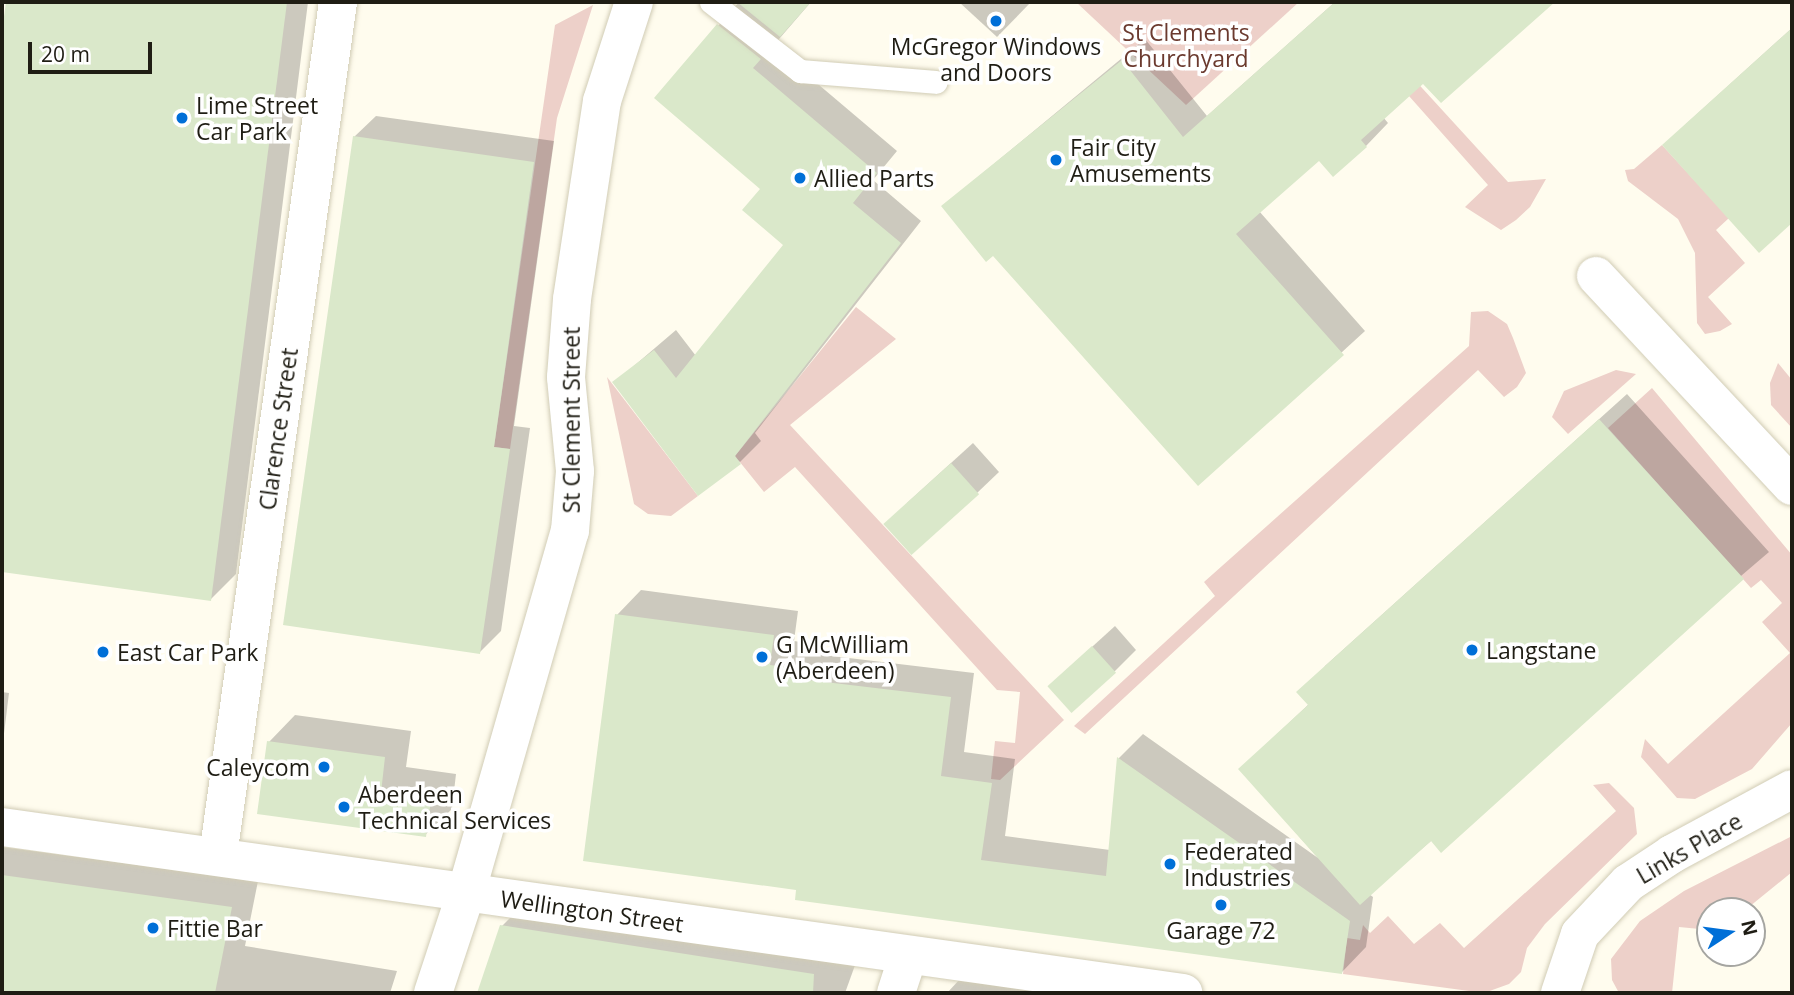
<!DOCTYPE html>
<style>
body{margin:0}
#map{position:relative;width:1794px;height:995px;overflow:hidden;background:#fffcee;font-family:"Open Sans",sans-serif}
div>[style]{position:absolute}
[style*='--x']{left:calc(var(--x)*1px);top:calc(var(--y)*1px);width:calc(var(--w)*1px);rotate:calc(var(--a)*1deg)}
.green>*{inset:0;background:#edd0c9}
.shadow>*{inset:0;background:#0003}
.building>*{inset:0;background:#dae8ca;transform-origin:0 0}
.roads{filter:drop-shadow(0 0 2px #d1ccb5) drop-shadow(0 0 2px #d1ccb5)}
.service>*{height:23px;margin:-11.5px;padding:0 11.5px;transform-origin:11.5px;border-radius:11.5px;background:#fff}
.minor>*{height:38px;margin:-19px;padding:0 19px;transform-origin:19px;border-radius:19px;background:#fff}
.tertiary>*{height:38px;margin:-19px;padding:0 19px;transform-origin:19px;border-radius:19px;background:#fff}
.dots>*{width:19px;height:19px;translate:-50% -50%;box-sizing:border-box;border:4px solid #fff;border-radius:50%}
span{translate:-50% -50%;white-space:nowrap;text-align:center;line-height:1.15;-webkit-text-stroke:7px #fff;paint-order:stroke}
.park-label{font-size:23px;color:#6b3a2f}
.poi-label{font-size:23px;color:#1f1d14}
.left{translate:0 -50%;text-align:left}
.right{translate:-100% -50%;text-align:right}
.street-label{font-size:23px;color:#1f1d14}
.frame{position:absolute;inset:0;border:4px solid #1f1d14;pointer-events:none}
.north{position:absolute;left:1696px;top:897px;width:70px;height:70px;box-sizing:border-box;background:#fff;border:2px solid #a5a5a1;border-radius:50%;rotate:77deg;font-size:19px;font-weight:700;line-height:28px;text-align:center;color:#1f1d14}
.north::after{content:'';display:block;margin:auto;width:24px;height:32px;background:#006fd7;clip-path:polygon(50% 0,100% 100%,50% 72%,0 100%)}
.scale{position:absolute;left:28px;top:42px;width:124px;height:32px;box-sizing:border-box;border:4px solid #1f1d14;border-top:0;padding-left:9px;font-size:21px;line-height:24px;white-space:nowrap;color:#1f1d14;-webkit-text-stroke:5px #fff;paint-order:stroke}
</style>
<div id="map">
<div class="green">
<div style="clip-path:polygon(1076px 2px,1299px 2px,1186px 105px)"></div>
<div style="clip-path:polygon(593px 5px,557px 118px,510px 449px,494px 447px,555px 25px)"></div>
<div style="clip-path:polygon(1412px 77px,1508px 182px,1546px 179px,1530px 207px,1516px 220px,1501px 230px,1465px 207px,1488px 185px,1401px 87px)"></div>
<div style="clip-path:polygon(1662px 145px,1729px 218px,1716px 230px,1745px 263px,1708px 297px,1732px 324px,1720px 331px,1705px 334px,1697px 323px,1695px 253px,1678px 219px,1628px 181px,1625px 170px,1634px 169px)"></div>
<div style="clip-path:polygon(856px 307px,896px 339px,790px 425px,1064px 720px,1000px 780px,991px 779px,995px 741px,1015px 743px,1020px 692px,997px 690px,795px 467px,764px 492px,735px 456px)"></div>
<div style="clip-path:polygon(1488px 311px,1507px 324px,1513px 338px,1526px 373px,1517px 387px,1504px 397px,1478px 370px,1085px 734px,1074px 726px,1215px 596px,1204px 582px,1469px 346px,1471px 312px)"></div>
<div style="clip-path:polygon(1778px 363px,1792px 380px,1792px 428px,1771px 405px,1770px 383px)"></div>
<div style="clip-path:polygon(1616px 370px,1636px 374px,1568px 434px,1552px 417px,1564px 391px)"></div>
<div style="clip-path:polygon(607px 377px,698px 496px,671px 516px,648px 514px,634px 504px)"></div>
<div style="clip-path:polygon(1652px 388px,1792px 555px,1792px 723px,1752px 769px,1695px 799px,1677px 798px,1641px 757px,1645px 739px,1668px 764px,1790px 653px,1762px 622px,1782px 603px,1761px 580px,1751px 588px,1608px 428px)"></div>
<div style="clip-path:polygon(1609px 783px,1634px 808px,1637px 834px,1545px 924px,1527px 948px,1521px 972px,1509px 984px,1484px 993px,1343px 974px,1347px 938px,1360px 940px,1363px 925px,1370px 933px,1388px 916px,1414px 944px,1440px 923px,1464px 948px,1616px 811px,1593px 785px)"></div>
<div style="clip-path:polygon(1792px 836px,1792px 872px,1744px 911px,1710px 911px,1710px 930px,1679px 927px,1672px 993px,1619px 993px,1612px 980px,1611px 959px,1640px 921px,1684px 891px)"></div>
</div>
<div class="shadow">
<div style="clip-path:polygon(8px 2px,308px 2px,236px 574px,211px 599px,2px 570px,2px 50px)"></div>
<div style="clip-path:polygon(739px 2px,811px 2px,773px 46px,897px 151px,873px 180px,921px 221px,755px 433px,761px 441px,740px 462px,614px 383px,676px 330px,696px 356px,786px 244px,763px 189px,718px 26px)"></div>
<div style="clip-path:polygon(959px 2px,1031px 2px,997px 37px)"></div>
<div style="clip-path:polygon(1335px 2px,1553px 2px,1441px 101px,1423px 81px,1383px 117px,1388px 123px,1366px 146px,1319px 158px,1259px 211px,1365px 331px,1199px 483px,993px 254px,943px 206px,1145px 39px,1207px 116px)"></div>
<div style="clip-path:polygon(1792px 28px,1792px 220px,1759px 250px,1686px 124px)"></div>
<div style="clip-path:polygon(376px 116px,554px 141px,514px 426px,530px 428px,501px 631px,480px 652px,354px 137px)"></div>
<div style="clip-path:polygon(1627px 394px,1769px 552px,1369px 894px,1373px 897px,1366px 947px,1342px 972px,798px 888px,617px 615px,641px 590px,798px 611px,794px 641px,808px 643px,807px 653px,974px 673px,964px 752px,1015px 759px,1005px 836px,1110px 850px,1119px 758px,1143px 734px,1318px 858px,1240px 769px,1309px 704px,1325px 666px)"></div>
<div style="clip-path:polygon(973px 443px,999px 472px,977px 493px,907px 503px)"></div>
<div style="clip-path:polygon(1115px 626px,1136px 650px,1115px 671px,1049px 686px)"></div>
<div style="clip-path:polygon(2px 692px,9px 693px,2px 750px)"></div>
<div style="clip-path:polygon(295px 715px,411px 731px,406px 767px,456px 774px,452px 809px,425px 835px,269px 742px)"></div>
<div style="clip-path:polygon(2px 847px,258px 881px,245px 946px,397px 971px,390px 993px,2px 993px)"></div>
<div style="clip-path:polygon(523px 905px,858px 957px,845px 993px,478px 993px,502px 926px)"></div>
<div style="clip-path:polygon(973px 965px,1058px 993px,947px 993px)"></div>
</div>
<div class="building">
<div style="clip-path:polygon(6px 2px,287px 2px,211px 601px,2px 572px,2px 31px)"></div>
<div style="clip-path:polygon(737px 2px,811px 2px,780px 37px)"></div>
<div style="clip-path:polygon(1335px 2px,1555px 2px,1441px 103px,1423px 84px,1361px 140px,1367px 147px,1333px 177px,1319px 161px,1236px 234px,1344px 355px,1198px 486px,993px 256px,986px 262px,941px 206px,1122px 60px,1183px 137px)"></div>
<div style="clip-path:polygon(717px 24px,761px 59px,753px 68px,877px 173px,853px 203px,901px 243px,735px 456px,741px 464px,698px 496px,612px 382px,654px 350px,676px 378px,783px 245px,742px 210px,760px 189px,654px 98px)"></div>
<div style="clip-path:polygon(1792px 28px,1792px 223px,1759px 253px,1662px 145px)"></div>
<div style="clip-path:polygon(353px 136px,534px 162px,494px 447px,510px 449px,480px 654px,283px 625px)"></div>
<div style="clip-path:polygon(1599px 419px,1744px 579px,1441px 853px,1431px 841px,1360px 905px,1238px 769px,1308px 705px,1296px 692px)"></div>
<div style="left:951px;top:463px;width:42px;height:91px;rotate:48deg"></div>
<div style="clip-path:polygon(615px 614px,774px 635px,770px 665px,785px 667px,783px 677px,951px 697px,941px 776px,992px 783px,981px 860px,1106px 876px,1117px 757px,1350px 921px,1342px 974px,795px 900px,796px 890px,583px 861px)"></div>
<div style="left:1092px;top:646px;width:36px;height:60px;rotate:48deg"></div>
<div style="clip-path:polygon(267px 741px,385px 757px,381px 793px,431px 800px,426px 837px,257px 814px)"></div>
<div style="clip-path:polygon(2px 875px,232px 907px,215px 993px,2px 993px)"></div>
<div style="clip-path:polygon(500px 925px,814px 974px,813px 993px,477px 993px)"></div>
</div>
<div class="roads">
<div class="service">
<div style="--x:711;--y:2;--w:113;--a:37.8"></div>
<div style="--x:800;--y:71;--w:136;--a:4.6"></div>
</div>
<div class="minor">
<div style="--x:1596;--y:276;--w:287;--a:47"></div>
<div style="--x:218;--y:856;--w:862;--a:-82"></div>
<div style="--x:1560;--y:993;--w:62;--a:-71.3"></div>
<div style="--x:1580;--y:934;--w:70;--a:-46.7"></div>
<div style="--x:1628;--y:883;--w:53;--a:-33.4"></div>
<div style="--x:1672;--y:854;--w:136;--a:-28.4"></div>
</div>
<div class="tertiary">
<div style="--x:2;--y:827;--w:1193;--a:8"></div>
<div style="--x:433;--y:993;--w:105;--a:-71.7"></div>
<div style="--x:466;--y:893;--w:377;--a:-74"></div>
<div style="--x:570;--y:531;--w:60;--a:-85.2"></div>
<div style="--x:575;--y:471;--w:94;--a:-95.5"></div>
<div style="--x:566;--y:377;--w:78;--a:-85.6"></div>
<div style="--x:572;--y:299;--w:200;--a:-81.4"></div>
<div style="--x:602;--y:101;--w:104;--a:-72.1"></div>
<div style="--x:896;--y:993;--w:39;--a:-72"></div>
</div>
</div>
<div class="dots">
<div style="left:996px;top:21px;background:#006fd7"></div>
<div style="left:182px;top:118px;background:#006fd7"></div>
<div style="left:1056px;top:160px;background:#006fd7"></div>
<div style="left:800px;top:178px;background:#006fd7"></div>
<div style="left:1472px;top:650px;background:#006fd7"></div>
<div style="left:103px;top:652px;background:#006fd7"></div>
<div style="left:762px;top:657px;background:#006fd7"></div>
<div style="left:324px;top:767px;background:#006fd7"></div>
<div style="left:344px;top:807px;background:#006fd7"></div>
<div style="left:1170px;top:864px;background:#006fd7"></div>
<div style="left:1221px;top:905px;background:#006fd7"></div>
<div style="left:153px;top:928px;background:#006fd7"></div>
</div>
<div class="park-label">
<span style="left:1186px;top:45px">St Clements<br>Churchyard</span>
</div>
<div class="poi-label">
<span style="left:996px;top:59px">McGregor Windows<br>and Doors</span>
<span class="left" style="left:196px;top:118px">Lime Street<br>Car Park</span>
<span class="left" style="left:1070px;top:160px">Fair City<br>Amusements</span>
<span class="left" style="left:814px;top:178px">Allied Parts</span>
<span class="left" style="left:776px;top:657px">G McWilliam<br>(Aberdeen)</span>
<span class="left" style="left:1486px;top:650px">Langstane</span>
<span class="left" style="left:117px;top:652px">East Car Park</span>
<span class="right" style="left:310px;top:767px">Caleycom</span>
<span class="left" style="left:358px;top:807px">Aberdeen<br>Technical Services</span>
<span class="left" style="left:1184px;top:864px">Federated<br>Industries</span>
<span class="left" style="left:167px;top:928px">Fittie Bar</span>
<span style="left:1221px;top:930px">Garage 72</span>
</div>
<div class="street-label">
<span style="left:571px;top:420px;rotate:-90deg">St Clement Street</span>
<span style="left:278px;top:429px;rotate:-82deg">Clarence Street</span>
<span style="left:1689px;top:848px;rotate:-30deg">Links Place</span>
<span style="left:592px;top:911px;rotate:8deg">Wellington Street</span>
</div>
<div class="frame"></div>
<div class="north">N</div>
<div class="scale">20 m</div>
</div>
